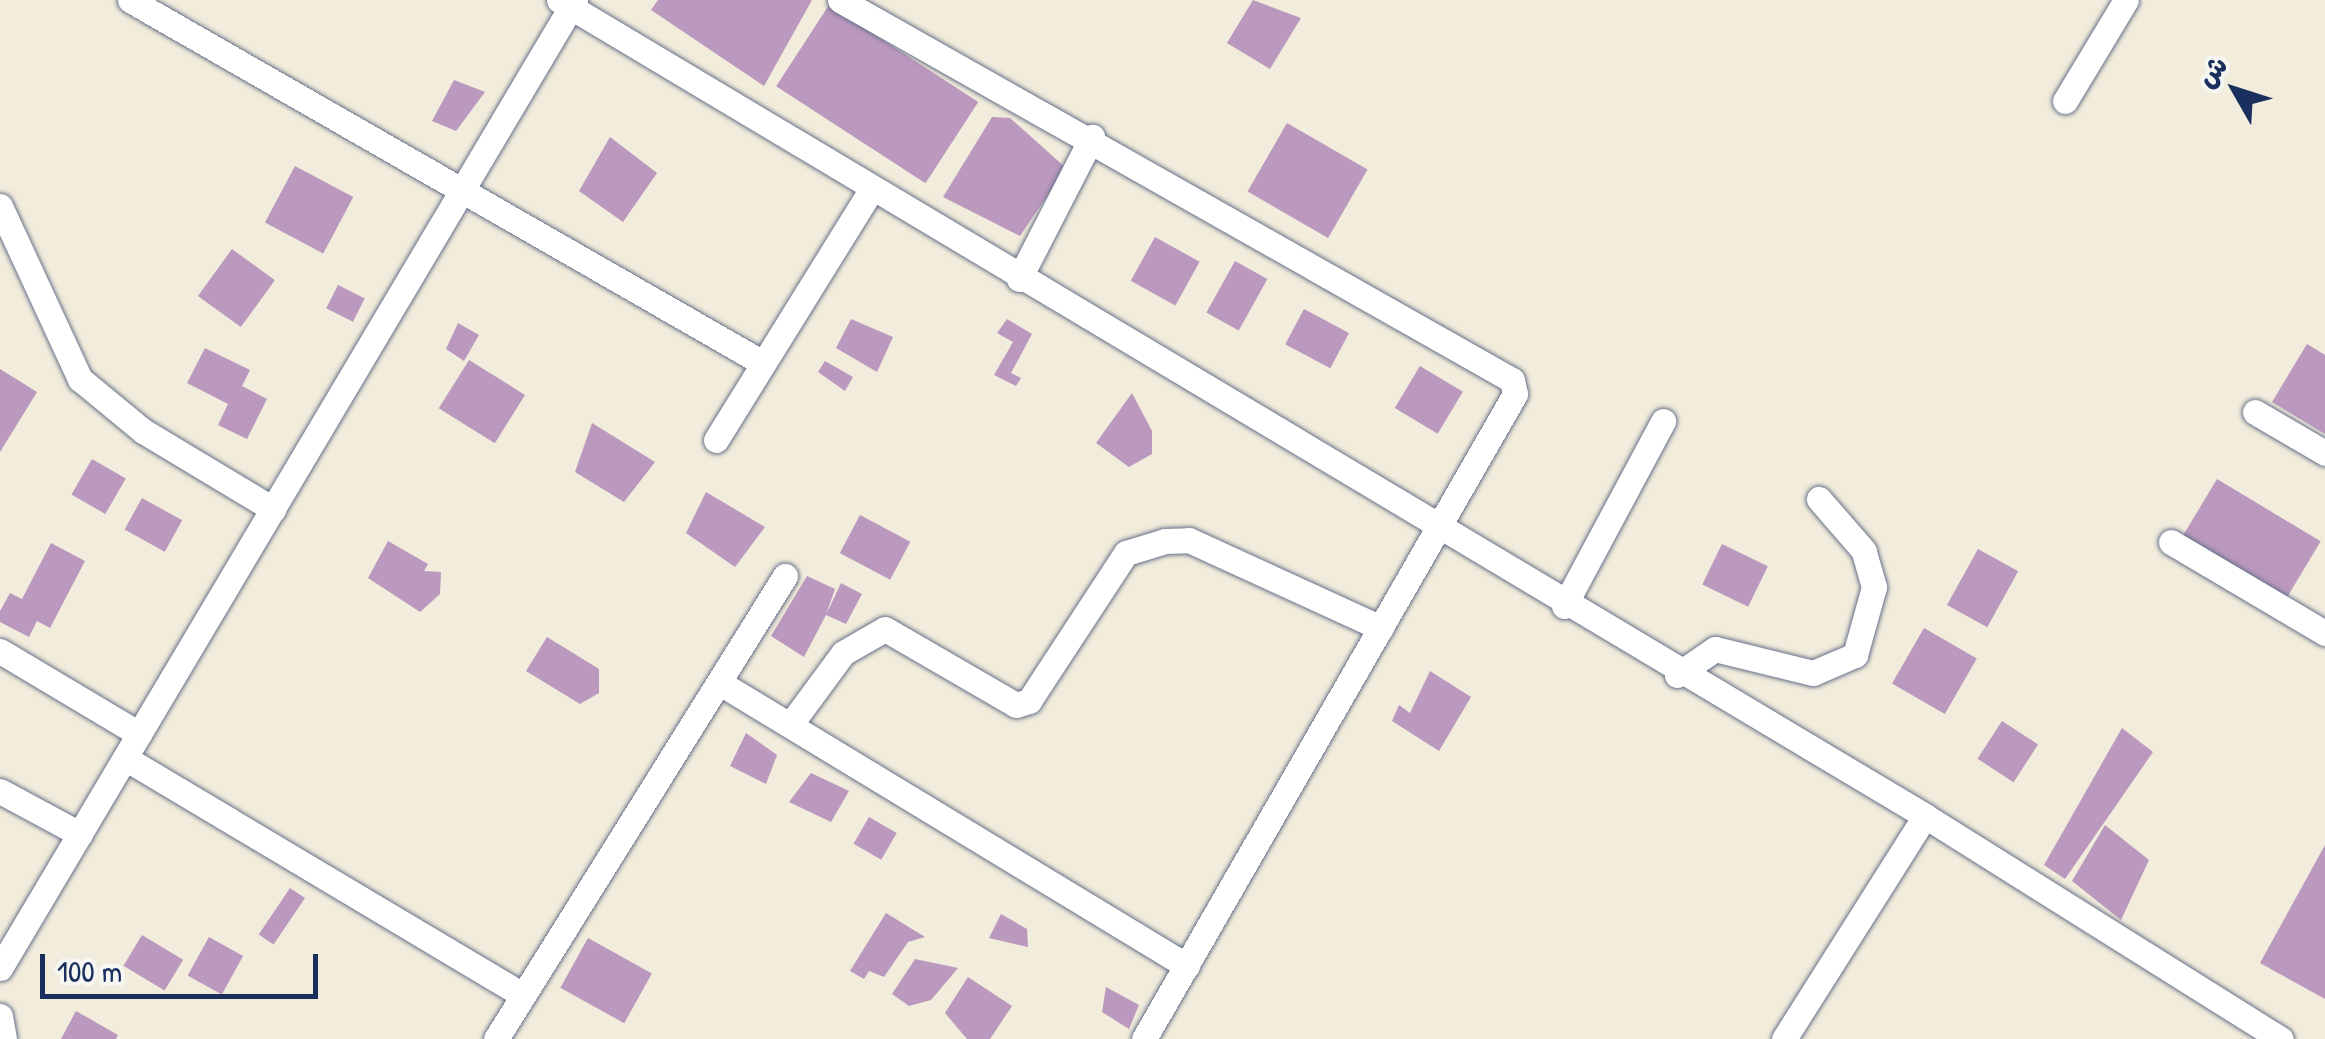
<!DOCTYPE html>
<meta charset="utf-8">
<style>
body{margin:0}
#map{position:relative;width:2325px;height:1039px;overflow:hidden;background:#f1ecdb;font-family:"Patrick Hand","Playpen Sans Arabic",sans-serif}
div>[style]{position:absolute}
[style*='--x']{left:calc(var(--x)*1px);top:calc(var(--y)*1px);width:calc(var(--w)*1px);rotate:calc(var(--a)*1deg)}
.building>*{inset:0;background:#bb98bd;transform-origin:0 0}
.roads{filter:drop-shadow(0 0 2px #66718a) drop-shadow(0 0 2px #66718a)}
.minor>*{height:25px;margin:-12.5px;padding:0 12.5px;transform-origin:12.5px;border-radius:12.5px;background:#fff}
span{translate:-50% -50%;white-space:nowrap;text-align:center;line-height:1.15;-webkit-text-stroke:8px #f6f6f2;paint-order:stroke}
.north{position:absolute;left:2185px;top:40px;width:100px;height:100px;-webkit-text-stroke:8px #f6f6f2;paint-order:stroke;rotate:309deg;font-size:28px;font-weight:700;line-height:40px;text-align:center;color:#1b2f5e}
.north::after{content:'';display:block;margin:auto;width:35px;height:45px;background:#1b2f5e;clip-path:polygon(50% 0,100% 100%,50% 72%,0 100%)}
.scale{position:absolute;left:40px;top:954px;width:278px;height:45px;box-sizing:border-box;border:5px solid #1b2f5e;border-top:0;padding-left:12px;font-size:30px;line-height:35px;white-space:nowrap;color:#1b2f5e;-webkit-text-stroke:8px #f6f6f2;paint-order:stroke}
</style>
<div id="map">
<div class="building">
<div style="clip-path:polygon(658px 0,812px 0,764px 86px,651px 10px)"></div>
<div style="clip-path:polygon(1253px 0,1301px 18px,1270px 69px,1227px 43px)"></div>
<div style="left:829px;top:5px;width:178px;height:97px;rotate:33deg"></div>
<div style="clip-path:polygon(454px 80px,485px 92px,456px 131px,432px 121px)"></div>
<div style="clip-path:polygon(992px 117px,1010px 118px,1066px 168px,1020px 236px,943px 197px)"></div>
<div style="left:1287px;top:123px;width:93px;height:79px;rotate:30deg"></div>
<div style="clip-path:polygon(610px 137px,657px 173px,623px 222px,579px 191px)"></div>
<div style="left:295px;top:166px;width:66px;height:64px;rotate:28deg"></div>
<div style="left:1155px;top:237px;width:51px;height:50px;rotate:29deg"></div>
<div style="left:232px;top:249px;width:53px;height:58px;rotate:36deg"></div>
<div style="left:1235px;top:261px;width:37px;height:59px;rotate:29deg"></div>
<div style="left:338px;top:285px;width:30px;height:26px;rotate:27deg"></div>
<div style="left:1304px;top:309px;width:51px;height:40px;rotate:28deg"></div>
<div style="clip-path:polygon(851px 319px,893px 337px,877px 372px,836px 348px)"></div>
<div style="clip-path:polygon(1007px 319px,1032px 334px,1011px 373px,1021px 378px,1016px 386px,994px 375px,1013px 342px,997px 333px)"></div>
<div style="clip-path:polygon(458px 323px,479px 335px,464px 361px,446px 349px)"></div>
<div style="clip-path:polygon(2307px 344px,2325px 355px,2325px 434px,2272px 402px)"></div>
<div style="clip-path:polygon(205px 348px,250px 370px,242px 386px,267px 399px,247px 439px,218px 425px,228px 404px,187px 383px)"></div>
<div style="left:469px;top:360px;width:66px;height:57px;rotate:32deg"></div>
<div style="clip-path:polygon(825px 361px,853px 377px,845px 391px,818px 372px)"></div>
<div style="left:1420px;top:366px;width:50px;height:49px;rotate:31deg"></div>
<div style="clip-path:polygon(0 369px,37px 392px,0 452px)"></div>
<div style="clip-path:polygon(1132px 393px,1152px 431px,1152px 454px,1129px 467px,1096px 443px)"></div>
<div style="clip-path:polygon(592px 423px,655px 462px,624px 502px,575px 472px)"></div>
<div style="left:92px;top:459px;width:39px;height:41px;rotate:30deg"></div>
<div style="left:2217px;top:479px;width:121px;height:68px;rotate:31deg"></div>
<div style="clip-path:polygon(706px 492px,765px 527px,735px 567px,686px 533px)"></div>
<div style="left:142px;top:498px;width:46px;height:36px;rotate:29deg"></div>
<div style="left:860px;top:515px;width:57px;height:43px;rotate:28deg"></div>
<div style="clip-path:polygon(388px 541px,428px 564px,424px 571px,441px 572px,440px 594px,420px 612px,368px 578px)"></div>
<div style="clip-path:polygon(51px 543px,85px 561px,50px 628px,37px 621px,29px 637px,0 622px,0 611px,10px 593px,22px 599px)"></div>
<div style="left:1722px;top:544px;width:51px;height:45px;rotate:26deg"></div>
<div style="left:1978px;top:549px;width:46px;height:64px;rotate:29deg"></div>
<div style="clip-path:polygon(807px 576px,835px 589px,826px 615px,841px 583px,862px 594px,846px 624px,826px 615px,804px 657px,771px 636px)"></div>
<div style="left:1924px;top:628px;width:61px;height:64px;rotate:30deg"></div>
<div style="clip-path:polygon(547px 637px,599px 669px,599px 693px,580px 704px,526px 671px)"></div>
<div style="clip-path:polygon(1430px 671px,1471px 697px,1439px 751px,1392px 721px,1399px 705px,1410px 713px)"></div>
<div style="left:2002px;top:721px;width:43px;height:45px;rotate:33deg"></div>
<div style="clip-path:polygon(2122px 728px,2153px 752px,2065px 879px,2044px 865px)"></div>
<div style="clip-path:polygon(746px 733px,777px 755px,766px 784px,730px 766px)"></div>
<div style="clip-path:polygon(811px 773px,849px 791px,831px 822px,789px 802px)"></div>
<div style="left:869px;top:817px;width:32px;height:31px;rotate:30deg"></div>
<div style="clip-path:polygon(2105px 825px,2149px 860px,2121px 920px,2072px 881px)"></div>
<div style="clip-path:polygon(2325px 845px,2325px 999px,2260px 963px)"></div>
<div style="left:290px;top:888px;width:18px;height:56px;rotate:34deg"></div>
<div style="clip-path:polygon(886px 913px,925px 937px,908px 942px,884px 977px,869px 971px,864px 979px,850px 971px)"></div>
<div style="clip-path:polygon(1001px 914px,1027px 929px,1028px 947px,989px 938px)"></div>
<div style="left:142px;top:935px;width:48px;height:36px;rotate:31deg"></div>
<div style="left:209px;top:937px;width:39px;height:44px;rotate:29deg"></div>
<div style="left:588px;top:938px;width:73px;height:57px;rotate:29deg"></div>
<div style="clip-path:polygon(915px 959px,958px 968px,931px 1000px,909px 1006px,892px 994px)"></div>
<div style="clip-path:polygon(968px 977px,1012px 1006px,990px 1039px,967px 1039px,945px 1013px)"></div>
<div style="clip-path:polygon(1106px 987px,1139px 1005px,1129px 1029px,1102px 1012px)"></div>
<div style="clip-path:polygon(76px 1011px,118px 1035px,116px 1039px,61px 1039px)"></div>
</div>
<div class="roads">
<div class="minor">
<div style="--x:130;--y:0;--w:727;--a:29.84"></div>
<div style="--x:559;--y:0;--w:1591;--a:30.85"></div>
<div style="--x:1925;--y:816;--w:420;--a:32.1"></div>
<div style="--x:840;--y:0;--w:772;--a:29.49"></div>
<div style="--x:1512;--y:380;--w:14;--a:78"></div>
<div style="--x:1515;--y:394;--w:744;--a:119.91"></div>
<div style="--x:2065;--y:101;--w:118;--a:-58.9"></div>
<div style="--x:0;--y:206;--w:191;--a:65.2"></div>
<div style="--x:80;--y:379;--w:82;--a:39.5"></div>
<div style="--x:143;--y:431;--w:152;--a:31"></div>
<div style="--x:1019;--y:279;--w:160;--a:-62.8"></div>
<div style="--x:2255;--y:412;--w:81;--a:30.4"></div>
<div style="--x:716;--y:440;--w:294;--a:-58.2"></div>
<div style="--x:2171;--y:542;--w:179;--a:30.6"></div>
<div style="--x:1564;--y:606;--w:210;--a:-61.8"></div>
<div style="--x:0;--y:651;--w:162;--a:30.8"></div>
<div style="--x:1677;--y:675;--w:46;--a:-34.4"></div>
<div style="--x:1715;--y:649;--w:101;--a:13.8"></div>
<div style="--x:1813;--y:673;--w:46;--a:-23.2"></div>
<div style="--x:1855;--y:655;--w:71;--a:-74.4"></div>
<div style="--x:1874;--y:587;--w:37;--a:-106"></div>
<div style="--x:1864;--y:551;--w:69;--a:-130.9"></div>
<div style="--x:720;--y:683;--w:546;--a:31.22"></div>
<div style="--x:790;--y:725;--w:89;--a:-53.6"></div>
<div style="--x:843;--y:653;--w:48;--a:-29.7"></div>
<div style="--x:885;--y:629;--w:151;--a:30.1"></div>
<div style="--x:1016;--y:705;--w:14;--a:-17"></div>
<div style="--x:1029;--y:701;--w:177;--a:-56.8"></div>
<div style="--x:1126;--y:553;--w:41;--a:-17.1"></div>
<div style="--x:1165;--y:541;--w:24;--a:-2"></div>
<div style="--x:1189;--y:540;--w:211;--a:24.6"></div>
<div style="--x:125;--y:758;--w:462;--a:30.8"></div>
<div style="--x:0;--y:791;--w:91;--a:28.3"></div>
<div style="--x:0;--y:968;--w:1126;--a:-59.29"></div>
<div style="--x:0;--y:1016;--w:23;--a:80"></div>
<div style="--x:496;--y:1039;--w:546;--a:-58.03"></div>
<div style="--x:1784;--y:1039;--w:264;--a:-57.7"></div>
</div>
</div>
<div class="north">ش</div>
<div class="scale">100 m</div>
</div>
